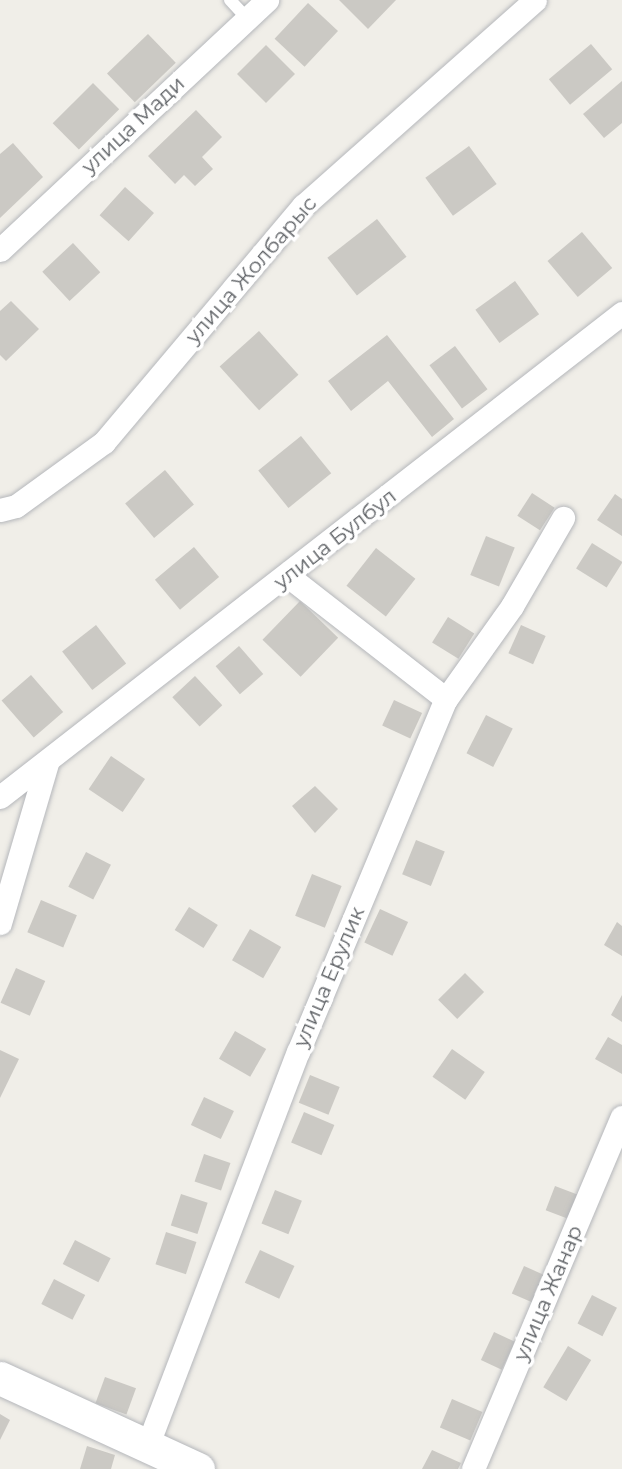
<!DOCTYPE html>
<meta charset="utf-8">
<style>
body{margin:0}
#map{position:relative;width:622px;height:1469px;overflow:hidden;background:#f0eee8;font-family:Montserrat,sans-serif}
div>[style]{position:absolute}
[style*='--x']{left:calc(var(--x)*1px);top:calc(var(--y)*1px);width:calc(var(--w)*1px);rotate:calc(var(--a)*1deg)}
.building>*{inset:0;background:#cbc9c4;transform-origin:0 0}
.roads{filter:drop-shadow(0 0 2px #b5b7bb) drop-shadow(0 0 2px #b5b7bb)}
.lane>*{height:12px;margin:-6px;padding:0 6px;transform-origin:6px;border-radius:6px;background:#fff}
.street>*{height:23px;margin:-11.5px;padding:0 11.5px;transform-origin:11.5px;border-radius:11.5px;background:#fff}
.secondary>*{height:33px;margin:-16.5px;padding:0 16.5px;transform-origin:16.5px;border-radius:16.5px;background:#fff}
span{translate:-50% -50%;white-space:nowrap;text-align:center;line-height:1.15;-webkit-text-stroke:7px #fff;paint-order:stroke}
.street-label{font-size:21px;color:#5f6266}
</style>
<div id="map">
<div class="building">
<div style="clip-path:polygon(339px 0,396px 0,368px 29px)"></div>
<div style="left:308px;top:3px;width:41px;height:49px;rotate:43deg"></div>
<div style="left:148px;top:34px;width:40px;height:57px;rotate:46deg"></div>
<div style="left:591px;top:44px;width:33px;height:55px;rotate:50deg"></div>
<div style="left:266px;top:45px;width:41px;height:41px;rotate:45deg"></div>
<div style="clip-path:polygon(622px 81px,622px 123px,604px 138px,583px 114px)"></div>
<div style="left:93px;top:83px;width:37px;height:57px;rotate:45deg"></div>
<div style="clip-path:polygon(196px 110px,222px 137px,202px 157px,213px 169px,195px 186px,184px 175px,175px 184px,148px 156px)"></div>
<div style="clip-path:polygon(13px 143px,43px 177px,0 218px,0 154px)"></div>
<div style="left:469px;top:146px;width:47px;height:54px;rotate:54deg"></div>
<div style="left:125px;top:187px;width:39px;height:38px;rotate:42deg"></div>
<div style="left:377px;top:219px;width:48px;height:63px;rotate:52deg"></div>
<div style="left:582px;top:232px;width:47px;height:45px;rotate:50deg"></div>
<div style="left:73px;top:243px;width:40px;height:42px;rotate:47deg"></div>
<div style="left:515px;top:281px;width:41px;height:49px;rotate:54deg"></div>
<div style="clip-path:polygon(11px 301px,39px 329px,6px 361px,0 355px,0 311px)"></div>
<div style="left:259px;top:331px;width:59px;height:53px;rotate:48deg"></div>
<div style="clip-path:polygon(387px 335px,454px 419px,432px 437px,388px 381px,351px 411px,328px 381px)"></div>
<div style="left:455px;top:346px;width:54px;height:32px;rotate:53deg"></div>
<div style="left:301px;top:436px;width:48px;height:55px;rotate:51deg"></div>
<div style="left:165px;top:470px;width:45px;height:52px;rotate:50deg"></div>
<div style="left:532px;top:493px;width:27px;height:27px;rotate:33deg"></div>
<div style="clip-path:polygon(615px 494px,622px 499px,622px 536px,597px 520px)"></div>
<div style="left:486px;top:536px;width:31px;height:42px;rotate:22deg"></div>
<div style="left:592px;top:543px;width:36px;height:30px;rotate:32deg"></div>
<div style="left:194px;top:547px;width:39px;height:51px;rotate:50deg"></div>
<div style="left:376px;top:548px;width:50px;height:48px;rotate:38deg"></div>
<div style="left:300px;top:601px;width:53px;height:54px;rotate:44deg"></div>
<div style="left:448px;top:617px;width:31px;height:30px;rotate:32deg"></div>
<div style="left:96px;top:625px;width:49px;height:43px;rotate:52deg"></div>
<div style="left:521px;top:625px;width:27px;height:31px;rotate:24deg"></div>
<div style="left:239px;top:646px;width:37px;height:31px;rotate:49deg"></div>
<div style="left:31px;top:675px;width:49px;height:39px;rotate:49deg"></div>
<div style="left:195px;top:676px;width:40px;height:31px;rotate:47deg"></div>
<div style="left:394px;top:700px;width:31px;height:28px;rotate:25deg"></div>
<div style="left:486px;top:715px;width:30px;height:43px;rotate:27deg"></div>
<div style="left:111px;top:756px;width:41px;height:40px;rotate:34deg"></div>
<div style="clip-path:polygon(315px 786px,338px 809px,315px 833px,292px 806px)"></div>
<div style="left:416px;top:840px;width:31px;height:37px;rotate:22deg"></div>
<div style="left:86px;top:852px;width:28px;height:39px;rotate:27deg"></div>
<div style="left:312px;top:874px;width:32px;height:45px;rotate:22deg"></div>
<div style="left:41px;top:900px;width:39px;height:35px;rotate:23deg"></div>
<div style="left:189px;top:907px;width:34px;height:27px;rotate:32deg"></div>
<div style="left:380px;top:909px;width:31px;height:37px;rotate:25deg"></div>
<div style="clip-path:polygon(617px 922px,622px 926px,622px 956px,604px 945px)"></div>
<div style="left:250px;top:929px;width:36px;height:36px;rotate:30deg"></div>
<div style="left:16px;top:968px;width:32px;height:38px;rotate:24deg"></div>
<div style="left:465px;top:973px;width:27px;height:38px;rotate:45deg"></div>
<div style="clip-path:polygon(622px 995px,622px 1022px,611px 1015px)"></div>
<div style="left:235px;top:1031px;width:36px;height:32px;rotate:30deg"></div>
<div style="clip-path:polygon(608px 1037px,622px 1045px,622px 1074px,595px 1059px)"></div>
<div style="left:452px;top:1049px;width:40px;height:34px;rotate:35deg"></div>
<div style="clip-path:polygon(0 1050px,19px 1059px,0 1098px)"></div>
<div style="left:310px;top:1075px;width:32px;height:30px;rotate:22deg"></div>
<div style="left:204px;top:1097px;width:33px;height:31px;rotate:25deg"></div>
<div style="left:304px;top:1112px;width:33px;height:33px;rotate:23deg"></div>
<div style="left:204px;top:1154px;width:28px;height:29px;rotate:19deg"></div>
<div style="left:555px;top:1186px;width:26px;height:26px;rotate:21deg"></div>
<div style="left:275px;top:1190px;width:29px;height:36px;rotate:22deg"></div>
<div style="left:181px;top:1194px;width:28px;height:33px;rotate:18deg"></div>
<div style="left:166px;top:1232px;width:32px;height:34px;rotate:18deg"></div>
<div style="left:75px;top:1240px;width:40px;height:27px;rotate:27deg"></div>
<div style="left:260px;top:1250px;width:38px;height:36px;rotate:25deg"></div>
<div style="left:524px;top:1266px;width:22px;height:30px;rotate:24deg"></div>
<div style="left:54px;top:1279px;width:35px;height:28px;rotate:27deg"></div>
<div style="left:592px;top:1295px;width:28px;height:32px;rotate:27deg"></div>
<div style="left:494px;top:1332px;width:23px;height:31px;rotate:25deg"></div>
<div style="left:568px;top:1346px;width:27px;height:48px;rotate:31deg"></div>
<div style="left:105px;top:1377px;width:33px;height:28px;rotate:20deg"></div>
<div style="left:452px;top:1399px;width:33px;height:31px;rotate:23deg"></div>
<div style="clip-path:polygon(0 1414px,10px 1420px,0 1440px)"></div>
<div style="clip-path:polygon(87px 1446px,115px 1455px,111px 1469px,80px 1469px)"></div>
<div style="clip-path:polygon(432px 1450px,461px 1463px,458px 1469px,422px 1469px)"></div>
</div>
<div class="roads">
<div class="lane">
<div style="--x:230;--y:0;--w:25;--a:47"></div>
</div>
<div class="street">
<div style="--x:0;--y:250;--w:366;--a:-43.1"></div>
<div style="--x:0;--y:510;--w:16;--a:-14"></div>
<div style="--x:16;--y:506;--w:109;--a:-36"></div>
<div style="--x:104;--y:442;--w:309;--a:-49.9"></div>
<div style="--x:303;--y:206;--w:310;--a:-41.6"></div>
<div style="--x:446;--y:699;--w:114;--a:-54.6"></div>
<div style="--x:512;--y:606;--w:102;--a:-59.9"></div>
<div style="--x:0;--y:797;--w:788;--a:-37.89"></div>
<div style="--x:0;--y:923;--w:167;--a:-73.6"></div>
<div style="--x:148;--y:1444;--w:420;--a:-69.1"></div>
<div style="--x:298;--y:1052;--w:383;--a:-67.3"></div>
<div style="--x:446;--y:699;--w:200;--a:-142.1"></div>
<div style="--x:473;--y:1469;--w:382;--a:-67.1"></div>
</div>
<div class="secondary">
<div style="--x:0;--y:1378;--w:218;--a:24.7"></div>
</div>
</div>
<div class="street-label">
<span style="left:133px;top:125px;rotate:-43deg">улица Мади</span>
<span style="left:251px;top:270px;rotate:-49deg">улица Жолбарыс</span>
<span style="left:335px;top:539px;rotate:-38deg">улица Булбул</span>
<span style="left:329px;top:977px;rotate:-67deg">улица Ерулик</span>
<span style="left:548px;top:1293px;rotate:-67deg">улица Жанар</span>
</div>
</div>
